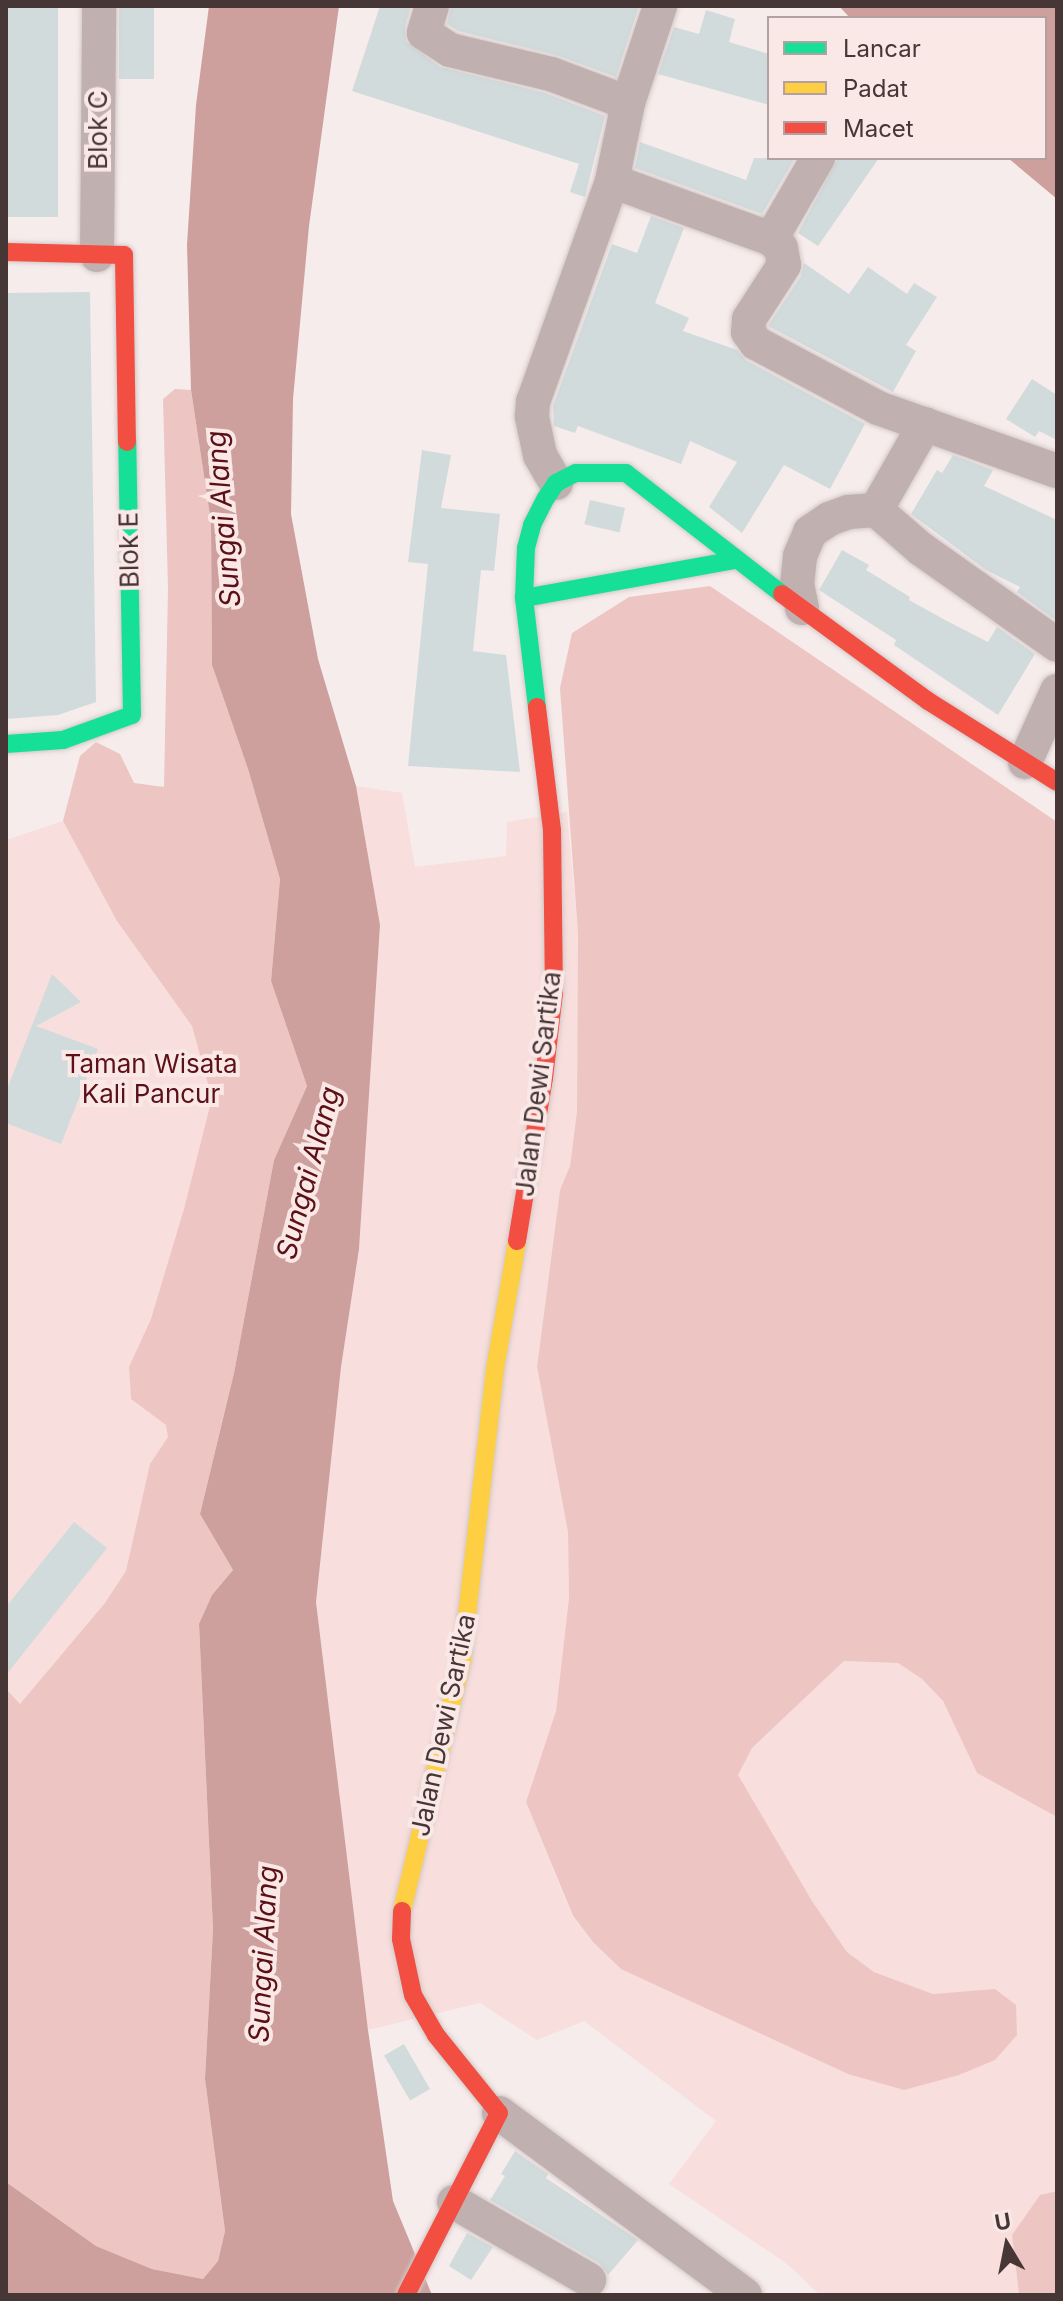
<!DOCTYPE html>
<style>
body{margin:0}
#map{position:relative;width:1063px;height:2301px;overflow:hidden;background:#f6eceb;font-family:Inter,sans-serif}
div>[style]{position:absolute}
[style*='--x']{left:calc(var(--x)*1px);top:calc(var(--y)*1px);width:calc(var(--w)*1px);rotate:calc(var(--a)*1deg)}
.green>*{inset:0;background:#f8dedc}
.forest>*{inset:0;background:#edc6c3}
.water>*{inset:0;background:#cd9f9d}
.building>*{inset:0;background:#d1dbdc;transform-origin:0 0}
.roads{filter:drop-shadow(0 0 2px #d2c8c8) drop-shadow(0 0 2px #d2c8c8)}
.street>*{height:34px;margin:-17px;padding:0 17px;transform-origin:17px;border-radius:17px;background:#c1b0b0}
.fast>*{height:18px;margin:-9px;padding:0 9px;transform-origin:9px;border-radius:9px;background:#16e098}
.slow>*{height:18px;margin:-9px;padding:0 9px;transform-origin:9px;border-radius:9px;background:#ffcf43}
.jam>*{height:18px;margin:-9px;padding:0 9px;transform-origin:9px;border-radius:9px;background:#f24e42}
span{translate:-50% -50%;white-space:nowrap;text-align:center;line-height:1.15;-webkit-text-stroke:8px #fae8e7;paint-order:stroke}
.street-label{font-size:26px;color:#473636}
.park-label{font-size:26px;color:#5c1017}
.water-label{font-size:28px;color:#5b1016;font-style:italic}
.frame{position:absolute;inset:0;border:8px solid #473636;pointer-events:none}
.legend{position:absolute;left:767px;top:16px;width:280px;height:144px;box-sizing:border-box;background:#fae8e7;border:2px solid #b2a1a0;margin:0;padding:10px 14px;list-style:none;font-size:24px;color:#473636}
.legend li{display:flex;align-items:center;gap:16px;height:40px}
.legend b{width:40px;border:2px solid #b2a1a0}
.north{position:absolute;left:967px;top:2205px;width:80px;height:80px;-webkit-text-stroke:6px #fae8e7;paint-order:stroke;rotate:350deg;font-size:22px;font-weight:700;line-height:32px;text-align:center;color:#473636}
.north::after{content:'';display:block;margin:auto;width:28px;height:36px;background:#473636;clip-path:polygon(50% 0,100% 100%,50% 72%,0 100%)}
</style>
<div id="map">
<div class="green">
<div style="clip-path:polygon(120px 754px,134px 783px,164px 788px,271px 981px,6px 2182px,6px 840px,63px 821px,80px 756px)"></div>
<div style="clip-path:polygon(356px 786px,402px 793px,415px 867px,506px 856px,507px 822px,567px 812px,578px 934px,577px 1111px,570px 1166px,560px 1190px,537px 1367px,568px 1532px,569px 1598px,556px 1711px,526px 1802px,572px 1916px,593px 1942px,848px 2074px,995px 1990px,933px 1994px,874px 1972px,847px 1952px,812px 1901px,737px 1775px,752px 1748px,844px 1661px,898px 1663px,922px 1679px,943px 1701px,977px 1773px,1057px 1817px,1057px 2191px,1040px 2195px,1012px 2235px,1019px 2295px,820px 2295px,786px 2263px,669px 2184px,716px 2121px,584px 2021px,537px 2040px,480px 2003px,368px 2030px,316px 1602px,341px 1367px,359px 1249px,380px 925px)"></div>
</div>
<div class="forest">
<div style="clip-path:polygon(175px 389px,191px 390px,211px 522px,212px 665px,248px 769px,280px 879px,271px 981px,307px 1086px,274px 1160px,234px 1373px,200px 1514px,233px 1570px,212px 1595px,199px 1625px,213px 1929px,205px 2079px,225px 2231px,218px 2261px,203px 2279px,152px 2269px,96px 2246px,6px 2182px,6px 1689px,20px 1704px,105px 1603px,126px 1571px,150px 1464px,168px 1437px,166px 1425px,131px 1399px,129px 1367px,151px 1319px,184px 1209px,212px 1098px,192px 1026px,117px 921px,63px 821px,80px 756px,96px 742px,120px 754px,134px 783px,164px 787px,168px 588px,163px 399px)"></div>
<div style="clip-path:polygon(710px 586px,1057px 822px,1057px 1817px,977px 1773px,943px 1701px,922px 1679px,898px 1663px,844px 1661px,752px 1748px,738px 1775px,812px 1901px,847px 1952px,874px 1972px,933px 1994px,995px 1989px,1016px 2005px,1017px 2035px,995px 2060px,959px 2075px,904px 2090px,848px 2074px,621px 1969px,593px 1942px,573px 1916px,526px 1802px,556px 1711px,569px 1598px,568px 1532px,537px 1367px,560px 1190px,570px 1166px,577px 1111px,578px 934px,560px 688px,572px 633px,629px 597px)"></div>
<div style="clip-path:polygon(1057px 2191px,1057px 2295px,1019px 2295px,1012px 2235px,1040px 2195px)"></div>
</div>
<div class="water">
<div style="clip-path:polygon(209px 6px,339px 6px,309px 226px,293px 399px,291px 514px,318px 659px,356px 786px,380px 925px,359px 1249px,341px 1367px,316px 1602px,368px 2030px,393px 2201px,432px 2295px,6px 2295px,6px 2182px,96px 2246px,152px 2269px,203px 2279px,218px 2261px,225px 2231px,205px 2079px,213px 1929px,199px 1624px,212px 1595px,233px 1570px,200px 1514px,234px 1373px,274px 1160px,307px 1086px,271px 981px,280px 879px,248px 769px,212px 665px,211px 522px,191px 390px,187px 245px,196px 105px)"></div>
<div style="clip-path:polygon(839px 6px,1057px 6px,1057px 199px,1008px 158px,1045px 158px,1045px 18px,850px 18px)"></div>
</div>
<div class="building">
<div style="left:6px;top:6px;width:52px;height:211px"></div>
<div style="left:119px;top:6px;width:35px;height:73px"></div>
<div style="clip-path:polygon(380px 6px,411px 6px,405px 27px,406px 41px,440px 67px,545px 93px,605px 116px,585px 197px,570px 192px,579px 164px,352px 91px)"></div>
<div style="clip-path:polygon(451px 6px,639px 6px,616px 77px,556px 55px,458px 31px,447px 24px)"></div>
<div style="clip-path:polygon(706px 10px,735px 19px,729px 42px,769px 54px,769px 105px,658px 74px,674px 27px,699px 34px)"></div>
<div style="clip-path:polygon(640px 142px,746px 180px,754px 158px,795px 158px,762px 214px,635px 168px)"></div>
<div style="clip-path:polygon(838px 158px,879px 158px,818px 246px,798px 233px)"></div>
<div style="clip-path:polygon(651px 216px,684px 228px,655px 303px,689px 318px,683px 331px,737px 350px,747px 361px,865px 424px,830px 489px,784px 465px,742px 533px,709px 507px,737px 462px,690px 441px,681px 464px,578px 426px,575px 433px,554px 426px,553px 406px,612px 244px,637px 253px)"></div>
<div style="clip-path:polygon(804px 263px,849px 294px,868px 267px,907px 294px,914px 283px,937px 297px,906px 345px,916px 351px,893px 392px,768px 326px,801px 276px)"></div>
<div style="clip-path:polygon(90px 292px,96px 702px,58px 715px,6px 719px,6px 293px)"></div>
<div style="clip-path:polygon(1032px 379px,1057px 395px,1057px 440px,1039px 431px,1035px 437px,1006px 419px)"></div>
<div style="clip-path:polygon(422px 450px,451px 455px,441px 508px,500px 514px,494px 571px,481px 570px,473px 651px,506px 655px,520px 772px,408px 766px,428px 564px,408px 562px)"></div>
<div style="clip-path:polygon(953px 455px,993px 470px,984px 486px,1057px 520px,1057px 621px,1017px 592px,1020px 587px,986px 570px,911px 514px,937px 470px,942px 473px)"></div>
<div style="left:590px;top:500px;width:36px;height:25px;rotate:13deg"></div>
<div style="clip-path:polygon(842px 550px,869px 565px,866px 570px,910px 597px,909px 600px,945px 620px,988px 642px,997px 627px,1035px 654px,998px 715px,894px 645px,896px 640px,819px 590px)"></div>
<div style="clip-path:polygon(52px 974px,81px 1002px,36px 1026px,98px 1049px,61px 1144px,6px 1123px,6px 1092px)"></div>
<div style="clip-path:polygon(74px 1522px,107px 1548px,6px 1675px,6px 1607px)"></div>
<div style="left:404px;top:2044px;width:52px;height:23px;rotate:60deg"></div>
<div style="clip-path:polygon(515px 2151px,548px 2174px,546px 2178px,638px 2240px,608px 2275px,599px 2263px,490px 2200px,505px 2176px,501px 2174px)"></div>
<div style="clip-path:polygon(467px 2233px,493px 2247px,471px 2280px,449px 2266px)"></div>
</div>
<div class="roads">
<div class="street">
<div style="--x:432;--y:6;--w:28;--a:107"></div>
<div style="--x:424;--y:33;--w:31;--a:33"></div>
<div style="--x:450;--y:50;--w:104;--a:13.4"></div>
<div style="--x:551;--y:74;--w:82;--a:20.6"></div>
<div style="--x:612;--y:181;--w:169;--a:20"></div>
<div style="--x:771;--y:239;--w:13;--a:42"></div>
<div style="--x:781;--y:248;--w:17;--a:80"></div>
<div style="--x:784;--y:265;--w:64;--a:122.9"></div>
<div style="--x:749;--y:319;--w:13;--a:94"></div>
<div style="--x:748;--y:332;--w:14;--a:54"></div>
<div style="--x:756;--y:343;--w:138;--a:28"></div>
<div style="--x:878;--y:408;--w:190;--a:19.4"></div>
<div style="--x:771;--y:239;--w:94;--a:-59.9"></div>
<div style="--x:97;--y:255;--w:249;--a:-89.5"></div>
<div style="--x:556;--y:483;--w:32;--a:-120"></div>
<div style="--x:540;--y:455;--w:40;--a:-102"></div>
<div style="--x:532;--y:416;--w:14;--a:-86"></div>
<div style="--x:533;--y:402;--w:235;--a:-70.3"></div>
<div style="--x:612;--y:181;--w:80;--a:-78.4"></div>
<div style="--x:628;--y:103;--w:102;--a:-71.7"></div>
<div style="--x:876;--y:510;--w:99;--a:-60.3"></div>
<div style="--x:802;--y:608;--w:24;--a:-102"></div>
<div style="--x:797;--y:585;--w:29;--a:-84"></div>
<div style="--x:800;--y:556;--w:26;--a:-67"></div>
<div style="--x:810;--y:532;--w:23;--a:-34"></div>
<div style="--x:829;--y:519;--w:20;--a:-20"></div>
<div style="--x:848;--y:512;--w:28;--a:-4"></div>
<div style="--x:876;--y:510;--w:60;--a:40.9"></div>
<div style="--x:921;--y:549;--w:166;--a:35.2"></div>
<div style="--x:1025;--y:762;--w:78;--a:-65.7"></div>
<div style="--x:499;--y:2113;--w:306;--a:36.5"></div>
<div style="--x:454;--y:2202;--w:156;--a:30"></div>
</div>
<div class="fast">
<div style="--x:524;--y:598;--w:214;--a:-10.2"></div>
<div style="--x:537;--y:707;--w:110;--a:-96.8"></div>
<div style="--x:524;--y:598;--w:50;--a:-87.7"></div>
<div style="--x:526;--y:548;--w:24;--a:-75"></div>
<div style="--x:532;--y:525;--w:30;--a:-63"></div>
<div style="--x:546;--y:498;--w:18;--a:-56"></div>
<div style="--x:556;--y:483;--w:22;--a:-27"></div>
<div style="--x:576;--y:473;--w:50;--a:0"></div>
<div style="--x:626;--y:473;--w:197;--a:37.8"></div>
<div style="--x:6;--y:744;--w:57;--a:-4"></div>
<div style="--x:63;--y:740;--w:73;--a:-19.9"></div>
<div style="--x:132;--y:715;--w:273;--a:-91"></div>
</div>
<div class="slow">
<div style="--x:402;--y:1911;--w:259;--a:-76.6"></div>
<div style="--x:462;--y:1659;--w:292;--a:-83.5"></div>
<div style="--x:495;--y:1369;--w:130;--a:-80.2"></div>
</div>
<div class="jam">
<div style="--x:6;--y:252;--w:118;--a:1.5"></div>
<div style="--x:124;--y:255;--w:187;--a:89.1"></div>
<div style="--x:782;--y:594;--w:181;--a:36.2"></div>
<div style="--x:928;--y:701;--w:152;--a:32.1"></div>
<div style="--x:517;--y:1241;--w:165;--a:-80.6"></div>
<div style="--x:544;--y:1078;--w:86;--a:-83.3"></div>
<div style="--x:554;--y:993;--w:163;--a:-90.7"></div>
<div style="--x:552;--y:830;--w:124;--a:-97"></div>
<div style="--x:402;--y:1911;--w:28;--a:92"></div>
<div style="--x:401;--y:1939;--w:57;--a:77.9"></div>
<div style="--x:413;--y:1995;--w:46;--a:60.1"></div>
<div style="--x:436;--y:2035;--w:100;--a:51.1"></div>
<div style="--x:499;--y:2113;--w:204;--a:117.1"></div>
</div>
</div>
<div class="street-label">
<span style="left:98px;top:130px;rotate:-90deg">Blok C</span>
<span style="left:129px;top:550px;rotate:-91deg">Blok E</span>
<span style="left:538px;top:1084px;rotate:-83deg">Jalan Dewi Sartika</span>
<span style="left:443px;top:1725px;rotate:-78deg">Jalan Dewi Sartika</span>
</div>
<div class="park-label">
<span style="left:151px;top:1079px">Taman Wisata<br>Kali Pancur</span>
</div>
<div class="water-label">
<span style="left:223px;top:519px;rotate:-95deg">Sungai Alang</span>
<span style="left:308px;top:1173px;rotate:-75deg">Sungai Alang</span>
<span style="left:263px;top:1954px;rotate:-87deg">Sungai Alang</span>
</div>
<div class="frame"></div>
<ul class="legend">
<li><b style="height:10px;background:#16e098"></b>Lancar</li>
<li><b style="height:10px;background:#ffcf43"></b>Padat</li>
<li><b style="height:10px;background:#f24e42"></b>Macet</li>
</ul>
<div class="north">U</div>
</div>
